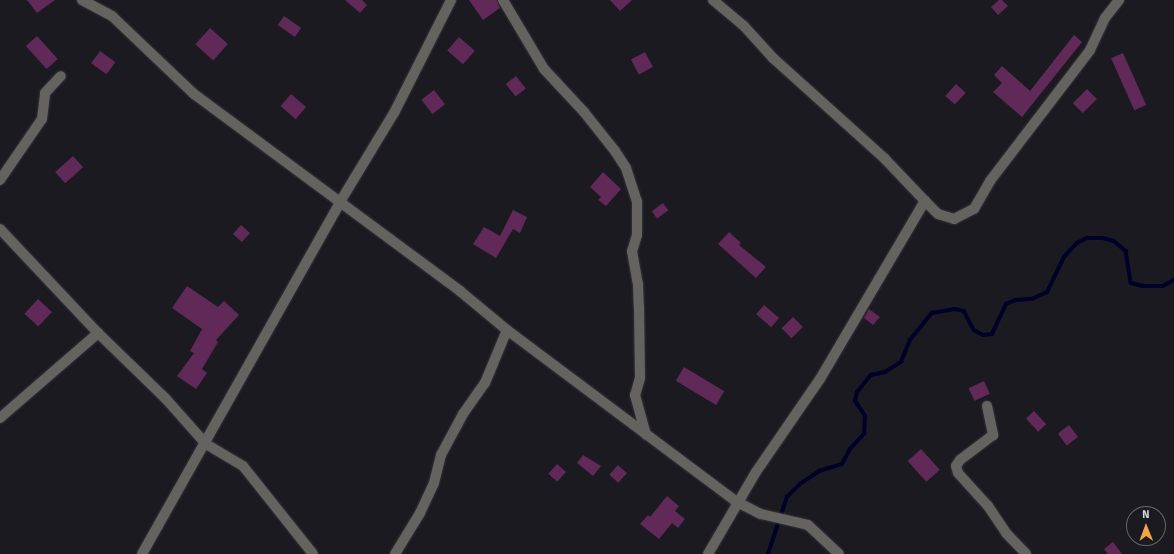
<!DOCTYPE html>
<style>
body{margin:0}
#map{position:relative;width:1174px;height:554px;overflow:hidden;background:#1a1a20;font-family:"Fira Sans",sans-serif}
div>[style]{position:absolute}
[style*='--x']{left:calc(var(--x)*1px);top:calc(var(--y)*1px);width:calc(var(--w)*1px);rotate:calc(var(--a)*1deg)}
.stream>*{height:3.5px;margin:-1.75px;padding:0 1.75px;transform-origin:1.75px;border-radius:1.75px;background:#000028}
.building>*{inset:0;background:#612958;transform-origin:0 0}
.roads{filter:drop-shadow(0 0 1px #34343a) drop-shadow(0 0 1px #34343a)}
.minor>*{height:10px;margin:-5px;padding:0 5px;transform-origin:5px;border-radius:5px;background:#656360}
span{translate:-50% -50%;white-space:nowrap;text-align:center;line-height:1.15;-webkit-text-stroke:3px #1a1a20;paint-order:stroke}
.north{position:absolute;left:1126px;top:506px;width:40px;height:40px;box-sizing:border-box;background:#1a1a20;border:1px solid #646469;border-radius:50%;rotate:359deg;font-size:11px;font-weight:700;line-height:16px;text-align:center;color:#d2d3d7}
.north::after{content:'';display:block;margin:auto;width:14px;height:18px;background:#f2a541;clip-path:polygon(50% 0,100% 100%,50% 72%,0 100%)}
</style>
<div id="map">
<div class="stream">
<div style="--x:768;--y:554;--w:60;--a:-71.6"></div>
<div style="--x:787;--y:497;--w:18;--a:-45"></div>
<div style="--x:800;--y:484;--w:23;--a:-34"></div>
<div style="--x:819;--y:471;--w:24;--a:-17"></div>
<div style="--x:842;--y:464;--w:17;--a:-62"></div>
<div style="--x:850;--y:449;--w:21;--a:-47"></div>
<div style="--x:864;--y:434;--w:18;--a:-87"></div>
<div style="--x:865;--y:416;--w:18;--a:-124"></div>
<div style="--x:855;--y:401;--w:9;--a:-77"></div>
<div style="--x:857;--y:392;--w:22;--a:-51"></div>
<div style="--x:871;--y:375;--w:14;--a:-12"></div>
<div style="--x:885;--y:372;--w:19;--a:-32"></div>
<div style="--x:901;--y:362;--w:24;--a:-68"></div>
<div style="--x:910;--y:340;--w:35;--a:-51"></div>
<div style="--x:932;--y:313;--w:23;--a:-10"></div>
<div style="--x:955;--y:309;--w:9;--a:13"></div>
<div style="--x:964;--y:311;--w:21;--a:62"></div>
<div style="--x:974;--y:330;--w:10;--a:29"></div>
<div style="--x:983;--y:335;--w:9;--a:-6"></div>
<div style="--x:992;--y:334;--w:33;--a:-65"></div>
<div style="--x:1006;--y:304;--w:11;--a:-22"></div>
<div style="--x:1016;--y:300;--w:16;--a:-4"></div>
<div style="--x:1032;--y:299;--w:17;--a:-25"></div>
<div style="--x:1047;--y:292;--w:39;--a:-64"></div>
<div style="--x:1064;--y:257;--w:19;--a:-47"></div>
<div style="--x:1077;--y:243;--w:11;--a:-27"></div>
<div style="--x:1087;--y:238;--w:16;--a:0"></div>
<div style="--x:1103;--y:238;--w:11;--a:15"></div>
<div style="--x:1114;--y:241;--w:16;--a:40"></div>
<div style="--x:1126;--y:251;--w:32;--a:81"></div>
<div style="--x:1131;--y:283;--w:12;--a:14"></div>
<div style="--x:1143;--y:286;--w:20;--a:0"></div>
<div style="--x:1163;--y:286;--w:13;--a:-29"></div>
</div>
<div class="building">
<div style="clip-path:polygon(27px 0,55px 0,37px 13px)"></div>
<div style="clip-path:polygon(345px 0,362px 0,367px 5px,360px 13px)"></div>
<div style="clip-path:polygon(469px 0,497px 0,500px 8px,483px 20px)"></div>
<div style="clip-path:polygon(610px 0,632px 0,620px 11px)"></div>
<div style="clip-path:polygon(999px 0,1002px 0,1008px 6px,998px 15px,991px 7px)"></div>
<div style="left:284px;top:16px;width:21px;height:11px;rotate:35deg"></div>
<div style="left:210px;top:28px;width:24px;height:22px;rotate:42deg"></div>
<div style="clip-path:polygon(1074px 35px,1082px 42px,1022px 117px,993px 92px,1002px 83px,994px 75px,1002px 66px,1030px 91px)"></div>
<div style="left:37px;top:36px;width:31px;height:15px;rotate:48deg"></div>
<div style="left:459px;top:37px;width:21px;height:18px;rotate:41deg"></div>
<div style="left:100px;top:51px;width:19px;height:15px;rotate:36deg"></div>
<div style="left:645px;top:52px;width:17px;height:16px;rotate:62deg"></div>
<div style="left:1123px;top:53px;width:57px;height:13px;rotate:66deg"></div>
<div style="left:516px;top:76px;width:16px;height:13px;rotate:52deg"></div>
<div style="left:956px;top:84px;width:13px;height:16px;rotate:42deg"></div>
<div style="left:1087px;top:89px;width:14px;height:20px;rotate:45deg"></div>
<div style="left:434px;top:90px;width:18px;height:16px;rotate:52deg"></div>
<div style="left:291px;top:94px;width:20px;height:16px;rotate:41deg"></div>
<div style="left:73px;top:156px;width:15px;height:24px;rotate:48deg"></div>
<div style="clip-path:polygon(603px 172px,621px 189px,606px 206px,598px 200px,601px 197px,590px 187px)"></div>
<div style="left:663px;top:203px;width:9px;height:14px;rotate:54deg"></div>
<div style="clip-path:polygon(513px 210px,527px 217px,520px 233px,513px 229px,496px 258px,473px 244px,484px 227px,500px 236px)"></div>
<div style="left:241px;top:225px;width:12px;height:12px;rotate:42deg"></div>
<div style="clip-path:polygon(729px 232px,741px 243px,739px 245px,766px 267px,756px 278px,718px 244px)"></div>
<div style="clip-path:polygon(187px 286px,218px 307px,224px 301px,239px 315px,216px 340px,218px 342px,202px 369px,207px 373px,196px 389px,177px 376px,194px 353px,190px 351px,202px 329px,172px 308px)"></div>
<div style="left:38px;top:299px;width:19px;height:20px;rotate:43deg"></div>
<div style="left:764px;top:305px;width:20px;height:12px;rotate:41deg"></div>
<div style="clip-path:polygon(869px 309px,880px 317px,873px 325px,864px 318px)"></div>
<div style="left:793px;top:317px;width:14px;height:16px;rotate:45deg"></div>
<div style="left:684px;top:367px;width:47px;height:16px;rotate:31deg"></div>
<div style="left:984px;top:381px;width:14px;height:17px;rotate:65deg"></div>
<div style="left:1034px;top:411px;width:18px;height:11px;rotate:47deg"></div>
<div style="left:1069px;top:425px;width:15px;height:14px;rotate:53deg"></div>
<div style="left:921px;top:449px;width:28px;height:18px;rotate:48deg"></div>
<div style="clip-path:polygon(583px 455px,601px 466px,593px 476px,577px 463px)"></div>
<div style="left:557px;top:464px;width:12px;height:13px;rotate:42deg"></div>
<div style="left:618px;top:465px;width:12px;height:13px;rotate:42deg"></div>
<div style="clip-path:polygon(667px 496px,679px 506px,675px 511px,685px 519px,678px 528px,672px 523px,659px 539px,640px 524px,648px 515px,650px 517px)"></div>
<div style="clip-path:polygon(1113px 542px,1122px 554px,1108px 554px,1104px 549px)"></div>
</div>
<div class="roads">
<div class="minor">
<div style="--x:82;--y:0;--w:34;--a:28"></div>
<div style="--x:112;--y:16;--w:113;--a:43.6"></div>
<div style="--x:194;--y:94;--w:331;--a:36.5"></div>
<div style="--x:460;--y:291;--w:61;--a:39.7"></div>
<div style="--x:507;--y:330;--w:287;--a:36.8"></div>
<div style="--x:737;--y:502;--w:27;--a:27"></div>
<div style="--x:761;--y:514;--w:48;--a:13.2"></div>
<div style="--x:808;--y:525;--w:42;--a:43.1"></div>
<div style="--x:503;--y:0;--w:80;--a:59.3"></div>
<div style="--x:544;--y:69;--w:59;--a:47.1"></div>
<div style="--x:584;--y:112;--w:50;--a:51.5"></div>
<div style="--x:615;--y:151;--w:20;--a:57"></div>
<div style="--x:626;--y:168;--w:35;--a:72"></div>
<div style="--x:637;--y:201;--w:34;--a:90"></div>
<div style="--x:637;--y:235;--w:17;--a:107"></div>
<div style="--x:632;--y:251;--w:34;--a:80"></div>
<div style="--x:638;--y:284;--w:23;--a:88"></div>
<div style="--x:639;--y:307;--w:71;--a:89.2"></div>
<div style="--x:640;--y:378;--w:18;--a:106"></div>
<div style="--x:635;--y:395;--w:41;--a:74.6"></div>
<div style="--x:713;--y:0;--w:40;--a:40"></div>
<div style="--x:744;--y:26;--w:43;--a:47.8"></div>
<div style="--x:773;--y:58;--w:151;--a:42"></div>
<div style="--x:885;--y:159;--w:58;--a:46.4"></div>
<div style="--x:0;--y:180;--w:74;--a:-55.5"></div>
<div style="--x:42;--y:119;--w:26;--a:-83"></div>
<div style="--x:45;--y:93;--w:23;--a:-47"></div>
<div style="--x:0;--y:229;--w:143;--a:46.7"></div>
<div style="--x:98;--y:333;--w:95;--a:44.1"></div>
<div style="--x:166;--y:399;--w:60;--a:48.4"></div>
<div style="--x:206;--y:444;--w:43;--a:30.7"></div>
<div style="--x:243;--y:466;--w:112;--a:51.5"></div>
<div style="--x:987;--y:406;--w:30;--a:78"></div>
<div style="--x:993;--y:435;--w:41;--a:142.9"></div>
<div style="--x:960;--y:460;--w:7;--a:124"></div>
<div style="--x:956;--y:466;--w:7;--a:74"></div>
<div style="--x:958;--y:473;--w:45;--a:47.7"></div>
<div style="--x:988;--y:506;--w:32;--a:56"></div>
<div style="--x:1006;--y:533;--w:29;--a:46"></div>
<div style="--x:0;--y:418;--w:130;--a:-40.9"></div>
<div style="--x:142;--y:554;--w:404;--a:-60.6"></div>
<div style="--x:340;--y:202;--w:104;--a:-58.8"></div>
<div style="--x:394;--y:113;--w:127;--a:-63.2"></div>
<div style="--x:395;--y:554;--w:48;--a:-58.6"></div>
<div style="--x:420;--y:513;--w:33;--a:-65"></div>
<div style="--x:434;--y:483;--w:29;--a:-76"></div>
<div style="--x:441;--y:455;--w:47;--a:-61.8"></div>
<div style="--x:463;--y:414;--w:38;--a:-55"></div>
<div style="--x:485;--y:383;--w:57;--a:-67.5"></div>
<div style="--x:708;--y:554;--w:95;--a:-59.7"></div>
<div style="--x:756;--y:472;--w:113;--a:-55.5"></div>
<div style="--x:820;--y:379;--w:207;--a:-59.5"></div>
<div style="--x:925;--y:201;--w:18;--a:45"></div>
<div style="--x:938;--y:214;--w:17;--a:17"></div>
<div style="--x:954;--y:219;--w:22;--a:-27"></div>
<div style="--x:974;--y:209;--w:32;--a:-60"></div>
<div style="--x:990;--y:181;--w:165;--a:-52.6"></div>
<div style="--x:1090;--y:50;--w:35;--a:-65"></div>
<div style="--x:1105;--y:18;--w:23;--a:-52"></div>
</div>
</div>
<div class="north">N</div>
</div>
